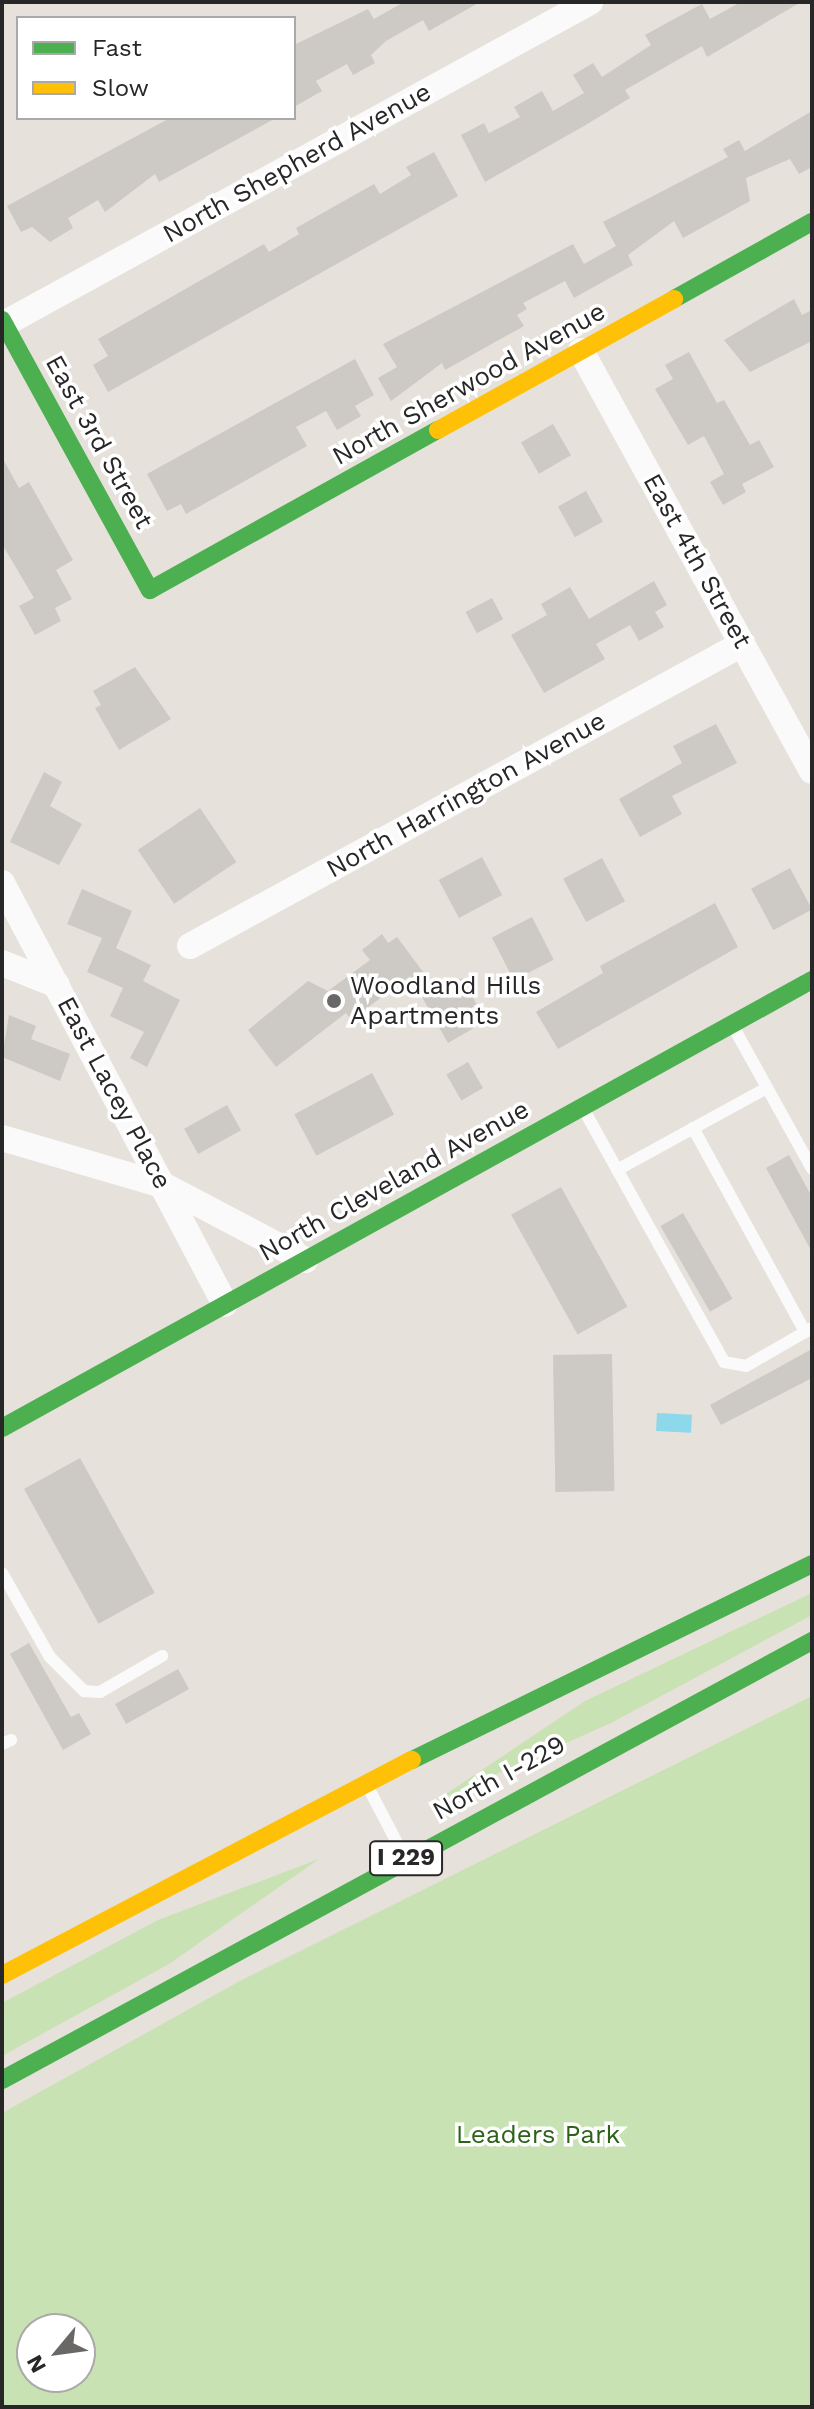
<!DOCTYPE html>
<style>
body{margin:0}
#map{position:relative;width:814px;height:2409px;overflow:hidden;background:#e6e1db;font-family:"Work Sans",sans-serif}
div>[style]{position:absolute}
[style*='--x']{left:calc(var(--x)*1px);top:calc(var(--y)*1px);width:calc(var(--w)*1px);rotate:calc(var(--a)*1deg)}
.green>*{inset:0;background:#c9e2b3}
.water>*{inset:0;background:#8dd8ea;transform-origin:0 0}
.building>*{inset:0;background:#cdc9c5;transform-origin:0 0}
.lane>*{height:12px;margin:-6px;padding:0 6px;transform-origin:6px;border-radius:6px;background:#fbfafa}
.street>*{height:26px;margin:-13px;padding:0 13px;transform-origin:13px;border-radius:13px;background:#fbfafa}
.fast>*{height:18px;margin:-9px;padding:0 9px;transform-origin:9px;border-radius:9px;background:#4caf50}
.slow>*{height:18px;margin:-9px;padding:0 9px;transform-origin:9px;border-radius:9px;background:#ffc107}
.dots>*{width:22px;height:22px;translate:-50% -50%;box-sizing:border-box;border:4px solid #fff;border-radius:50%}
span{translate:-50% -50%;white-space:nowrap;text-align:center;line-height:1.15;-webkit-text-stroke:7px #fff;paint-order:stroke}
.shield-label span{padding:2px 6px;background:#fff;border:2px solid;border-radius:6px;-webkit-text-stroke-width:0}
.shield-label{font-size:24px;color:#272727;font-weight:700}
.street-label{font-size:26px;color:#272727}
.poi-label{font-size:26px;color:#272727}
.left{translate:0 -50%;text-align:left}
.park-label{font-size:26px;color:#2c6318}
.frame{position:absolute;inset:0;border:4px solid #272727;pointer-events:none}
.legend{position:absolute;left:16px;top:16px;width:280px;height:104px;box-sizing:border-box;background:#fff;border:2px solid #a9a9a9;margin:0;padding:10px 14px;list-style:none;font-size:24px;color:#272727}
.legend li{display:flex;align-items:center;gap:16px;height:40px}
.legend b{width:40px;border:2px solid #a9a9a9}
.north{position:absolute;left:16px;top:2313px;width:80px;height:80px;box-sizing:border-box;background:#fff;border:2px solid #a9a9a9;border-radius:50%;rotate:241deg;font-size:22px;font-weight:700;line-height:32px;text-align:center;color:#272727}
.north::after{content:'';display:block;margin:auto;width:28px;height:36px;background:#6a6866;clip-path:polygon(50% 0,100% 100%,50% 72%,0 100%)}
</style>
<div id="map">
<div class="green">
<div style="clip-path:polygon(812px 1593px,812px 1615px,611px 1723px,434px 1802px,585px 1701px)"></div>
<div style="clip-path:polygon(evenodd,812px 1696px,812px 2407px,2px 2407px,2px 2113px,238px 1982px,812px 1696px,32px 2329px,80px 2329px,80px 2377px,32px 2377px,32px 2329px)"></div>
<div style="clip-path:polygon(319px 1859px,169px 1964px,2px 2056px,2px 2003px,158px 1920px)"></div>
</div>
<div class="water">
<div style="left:657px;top:1413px;width:35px;height:18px;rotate:3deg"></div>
</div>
<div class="building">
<div style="clip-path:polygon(404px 2px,480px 2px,429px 31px,423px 20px,386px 41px,371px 55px,375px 63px,353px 75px,347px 64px,316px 81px,322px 91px,294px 107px,294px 45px,368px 9px,374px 19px)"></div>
<div style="clip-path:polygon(741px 2px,801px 2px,707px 57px,702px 46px,625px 90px,630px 98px,584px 126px,485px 182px,461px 135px,484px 123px,489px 133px,520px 117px,514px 107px,542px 91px,553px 111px,584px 93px,573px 75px,593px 63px,602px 77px,651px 45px,645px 35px,674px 19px,702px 4px,710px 19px)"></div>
<div style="clip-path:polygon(812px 111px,812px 167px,799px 174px,790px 159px,746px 178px,750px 201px,683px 238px,674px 221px,628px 255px,633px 265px,574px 298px,565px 281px,523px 303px,527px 309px,517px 315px,524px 326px,445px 370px,442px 363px,391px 401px,378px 378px,397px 367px,383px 344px,573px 244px,584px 264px,616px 246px,603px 222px,728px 157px,723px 149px,739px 140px,745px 151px)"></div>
<div style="clip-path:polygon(170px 118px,276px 118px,159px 182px,155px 174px,105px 212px,98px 200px,68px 218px,73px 228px,50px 242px,32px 227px,21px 232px,7px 206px)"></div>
<div style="clip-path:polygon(434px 152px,458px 196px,108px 392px,93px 365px,108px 356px,98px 339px,264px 244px,269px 252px,299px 234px,296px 228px,374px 184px,380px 194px,411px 175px,406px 167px)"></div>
<div style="clip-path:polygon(794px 299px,802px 315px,812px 310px,812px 341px,750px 372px,724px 340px)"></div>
<div style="clip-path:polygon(689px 352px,717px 403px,724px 400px,750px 445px,759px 440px,774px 467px,742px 484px,746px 492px,723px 505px,710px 482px,724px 474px,704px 436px,688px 445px,655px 389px,673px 379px,665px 365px)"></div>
<div style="clip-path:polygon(355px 359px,374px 395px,355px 406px,361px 416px,337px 430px,326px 411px,296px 427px,307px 446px,186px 514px,181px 504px,167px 511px,147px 474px)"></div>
<div style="left:553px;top:424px;width:36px;height:37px;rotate:60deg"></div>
<div style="clip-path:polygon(2px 457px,19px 488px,29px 482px,73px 560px,56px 570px,72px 599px,55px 608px,61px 621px,35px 635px,19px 606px,34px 598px,2px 544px)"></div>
<div style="left:586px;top:491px;width:35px;height:32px;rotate:61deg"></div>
<div style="clip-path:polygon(654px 581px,667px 605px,655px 612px,664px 627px,639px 641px,630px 625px,596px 644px,605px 659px,544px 693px,511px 635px,547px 615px,541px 604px,570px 587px,589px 619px)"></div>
<div style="left:492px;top:598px;width:24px;height:30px;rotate:62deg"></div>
<div style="clip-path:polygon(135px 667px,171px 719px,119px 750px,95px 708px,101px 705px,93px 691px)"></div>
<div style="clip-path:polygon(716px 724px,737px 763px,672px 796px,682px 814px,640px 837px,619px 799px,682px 763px,673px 746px)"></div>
<div style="clip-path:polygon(44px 772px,62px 782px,50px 806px,82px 824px,59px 865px,10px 842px)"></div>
<div style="left:200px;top:808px;width:65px;height:75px;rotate:56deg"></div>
<div style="left:482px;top:857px;width:43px;height:49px;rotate:62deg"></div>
<div style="left:602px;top:858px;width:49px;height:44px;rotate:62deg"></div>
<div style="left:790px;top:868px;width:47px;height:44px;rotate:62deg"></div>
<div style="clip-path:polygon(82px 889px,132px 911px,116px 948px,151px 965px,143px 981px,180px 1000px,147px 1067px,130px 1058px,144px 1032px,110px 1016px,123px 988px,87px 972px,102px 938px,67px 924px)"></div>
<div style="clip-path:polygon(715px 903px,738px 947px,558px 1049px,536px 1012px,603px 973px,600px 966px)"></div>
<div style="left:532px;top:917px;width:48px;height:45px;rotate:63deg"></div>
<div style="clip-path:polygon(382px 934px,388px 943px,397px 937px,438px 992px,462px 978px,486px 1021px,448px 1043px,410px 976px,351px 1020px,346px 1013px,276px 1067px,248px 1030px,308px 981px,328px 991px,370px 960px,362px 950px)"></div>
<div style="clip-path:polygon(9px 1015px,36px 1026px,31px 1039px,70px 1054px,60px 1081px,2px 1057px)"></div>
<div style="left:468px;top:1062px;width:30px;height:25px;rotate:60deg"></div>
<div style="left:372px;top:1073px;width:47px;height:88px;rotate:62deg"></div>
<div style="left:227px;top:1105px;width:29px;height:49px;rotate:61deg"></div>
<div style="clip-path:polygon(789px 1155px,812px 1197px,812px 1252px,766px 1168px)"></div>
<div style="left:561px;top:1187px;width:137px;height:57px;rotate:61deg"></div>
<div style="left:683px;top:1213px;width:99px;height:26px;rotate:60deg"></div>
<div style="clip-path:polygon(812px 1349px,812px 1378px,721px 1425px,710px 1405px)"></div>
<div style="left:612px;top:1354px;width:137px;height:59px;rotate:89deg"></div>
<div style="left:80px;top:1458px;width:154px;height:64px;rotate:61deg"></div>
<div style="clip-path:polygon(29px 1643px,71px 1717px,79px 1713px,91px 1734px,63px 1750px,10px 1654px)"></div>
<div style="left:178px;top:1669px;width:23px;height:72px;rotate:61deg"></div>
</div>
<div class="lane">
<div style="--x:734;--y:1028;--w:161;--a:61"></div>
<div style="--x:584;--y:1110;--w:288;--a:60.9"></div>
<div style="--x:724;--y:1362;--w:22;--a:10"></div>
<div style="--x:746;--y:1366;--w:76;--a:-29.9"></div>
<div style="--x:693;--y:1128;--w:233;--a:61.2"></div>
<div style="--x:617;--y:1170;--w:171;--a:-28.7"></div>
<div style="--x:2;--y:1573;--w:97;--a:60.3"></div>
<div style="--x:50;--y:1657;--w:48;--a:45"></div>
<div style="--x:84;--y:1691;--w:16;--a:4"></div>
<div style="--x:100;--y:1692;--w:72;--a:-30.1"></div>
<div style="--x:2;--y:1744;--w:10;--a:-24"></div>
<div style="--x:369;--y:1789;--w:73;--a:62.4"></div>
</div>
<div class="street">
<div style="--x:4;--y:324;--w:669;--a:-28.79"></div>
<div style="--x:581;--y:351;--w:479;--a:61.2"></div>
<div style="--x:2;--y:883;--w:476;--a:62.1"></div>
<div style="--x:190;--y:946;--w:629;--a:-28.68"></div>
<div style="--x:2;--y:963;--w:59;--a:21.8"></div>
<div style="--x:2;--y:1138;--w:168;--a:16.3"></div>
<div style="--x:163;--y:1185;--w:161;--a:27.8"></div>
</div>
<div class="fast">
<div style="--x:674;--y:299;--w:158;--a:-29.2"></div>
<div style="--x:2;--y:320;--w:308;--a:61.3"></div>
<div style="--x:150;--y:590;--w:329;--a:-29.1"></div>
<div style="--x:2;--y:1428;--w:926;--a:-28.95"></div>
<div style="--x:412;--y:1760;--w:445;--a:-26.1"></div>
<div style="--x:2;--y:2080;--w:921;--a:-28.46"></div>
</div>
<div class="slow">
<div style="--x:438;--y:430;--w:270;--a:-29"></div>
<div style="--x:2;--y:1975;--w:463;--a:-27.7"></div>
</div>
<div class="dots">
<div style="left:334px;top:1001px;background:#6a6866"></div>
</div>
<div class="shield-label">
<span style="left:406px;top:1858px">I 229</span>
</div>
<div class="street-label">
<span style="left:297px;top:163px;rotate:-29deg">North Shepherd Avenue</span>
<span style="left:469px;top:384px;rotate:-29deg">North Sherwood Avenue</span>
<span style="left:99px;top:442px;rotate:61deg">East 3rd Street</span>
<span style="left:697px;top:561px;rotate:61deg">East 4th Street</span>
<span style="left:466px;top:795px;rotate:-29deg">North Harrington Avenue</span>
<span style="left:114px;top:1093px;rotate:62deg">East Lacey Place</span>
<span style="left:394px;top:1181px;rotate:-29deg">North Cleveland Avenue</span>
<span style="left:499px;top:1778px;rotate:-29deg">North I-229</span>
</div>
<div class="poi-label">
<span class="left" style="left:350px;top:1001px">Woodland Hills<br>Apartments</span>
</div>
<div class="park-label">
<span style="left:538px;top:2135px">Leaders Park</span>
</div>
<div class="frame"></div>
<ul class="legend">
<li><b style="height:10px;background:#4caf50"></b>Fast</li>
<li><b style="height:10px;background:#ffc107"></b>Slow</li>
</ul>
<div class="north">N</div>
</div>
